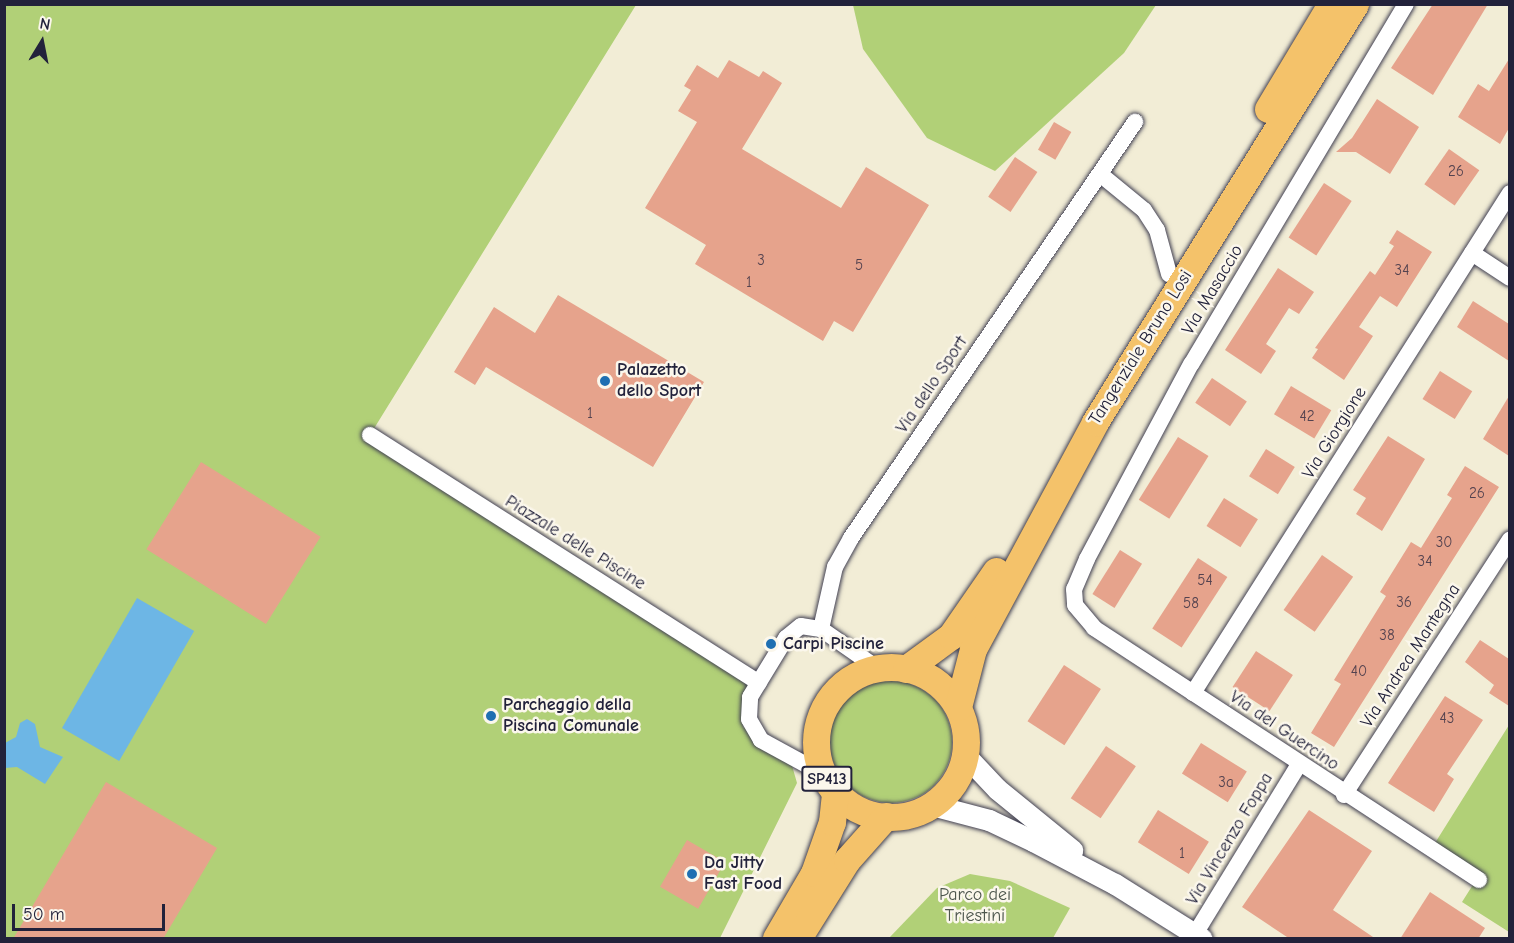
<!DOCTYPE html>
<style>
body{margin:0}
#map{position:relative;width:1514px;height:943px;overflow:hidden;background:#f2edd6;font-family:"Comic Neue",sans-serif}
div>[style]{position:absolute}
[style*='--x']{left:calc(var(--x)*1px);top:calc(var(--y)*1px);width:calc(var(--w)*1px);rotate:calc(var(--a)*1deg)}
.green>*{inset:0;background:#b1d077}
.round{border-radius:50%}
.water>*{inset:0;background:#6db6e5;transform-origin:0 0}
.building>*{inset:0;background:#e6a38c;transform-origin:0 0}
.roads{filter:drop-shadow(0 0 2px #414052) drop-shadow(0 0 2px #414052)}
.minor>*{height:16px;margin:-8px;padding:0 8px;transform-origin:8px;border-radius:8px;background:#fff}
.tertiary>*{height:21px;margin:-10.5px;padding:0 10.5px;transform-origin:10.5px;border-radius:10.5px;background:#fff}
.primary>*{height:27px;margin:-13.5px;padding:0 13.5px;transform-origin:13.5px;border-radius:13.5px;background:#f4c26a}
.primary>.ring{margin:-13.5px;padding:0;box-sizing:content-box;background:none;border:27px solid #f4c26a;border-radius:50%}
.dots>*{width:16px;height:16px;translate:-50% -50%;box-sizing:border-box;border:3px solid #fbf7ec;border-radius:50%}
span{translate:-50% -50%;white-space:nowrap;text-align:center;line-height:1.15;-webkit-text-stroke:5px #fbf7ec;paint-order:stroke}
.number-label{font-size:15px;color:#53424f}
.number-label span{-webkit-text-stroke-width:0}
.shield-label span{padding:2px 4px;background:#fbf7ec;border:2px solid;border-radius:4px;-webkit-text-stroke-width:0}
.shield-label{font-size:16px;color:#22223b;font-weight:700}
.street-label{font-size:18px;color:#22223b}
.poi-label{font-size:18px;color:#22223b;font-weight:700}
.left{translate:0 -50%;text-align:left}
.park-label{font-size:18px;color:#4d564d}
.frame{position:absolute;inset:0;border:6px solid #22223b;pointer-events:none}
.north{position:absolute;left:12px;top:12px;width:60px;height:60px;-webkit-text-stroke:4px #fbf7ec;paint-order:stroke;rotate:10deg;font-size:16px;font-weight:700;line-height:24px;text-align:center;color:#22223b}
.north::after{content:'';display:block;margin:auto;width:21px;height:27px;background:#22223b;clip-path:polygon(50% 0,100% 100%,50% 72%,0 100%)}
.scale{position:absolute;left:12px;top:904px;width:153px;height:27px;box-sizing:border-box;border:3px solid #22223b;border-top:0;padding-left:8px;font-size:18px;line-height:21px;white-space:nowrap;color:#22223b;-webkit-text-stroke:4px #fbf7ec;paint-order:stroke}
</style>
<div id="map">
<div class="green">
<div style="clip-path:polygon(5px 5px,636px 5px,370px 435px,749px 685px,743px 727px,789px 755px,797px 783px,720px 938px,5px 938px)"></div>
<div style="clip-path:polygon(853px 5px,853px 4px,1156px 5px,1124px 53px,995px 171px,927px 138px,863px 49px)"></div>
<div class="round" style="left:830px;top:681px;width:122px;height:122px"></div>
<div style="clip-path:polygon(1509px 725px,1509px 932px,1462px 902px,1481px 872px,1435px 843px)"></div>
<div style="clip-path:polygon(970px 874px,1010px 881px,1070px 908px,1053px 938px,889px 938px,937px 888px)"></div>
</div>
<div class="water">
<div style="left:137px;top:598px;width:66px;height:150px;rotate:30deg"></div>
<div style="clip-path:polygon(27px 719px,35px 724px,40px 747px,63px 757px,45px 784px,17px 767px,5px 768px,5px 743px,16px 737px,20px 723px)"></div>
</div>
<div class="building">
<div style="clip-path:polygon(1433px 4px,1488px 4px,1433px 95px,1391px 68px)"></div>
<div style="clip-path:polygon(1509px 59px,1509px 128px,1500px 144px,1458px 117px,1478px 84px,1489px 91px)"></div>
<div style="clip-path:polygon(729px 60px,759px 77px,763px 71px,782px 83px,742px 149px,841px 208px,866px 167px,929px 205px,853px 332px,834px 321px,823px 341px,695px 264px,706px 245px,645px 208px,697px 122px,678px 111px,691px 90px,684px 86px,697px 65px,718px 78px)"></div>
<div style="clip-path:polygon(1377px 99px,1419px 127px,1390px 174px,1356px 152px,1336px 152px,1352px 138px)"></div>
<div style="left:1054px;top:122px;width:20px;height:32px;rotate:30deg"></div>
<div style="left:1449px;top:149px;width:37px;height:43px;rotate:35deg"></div>
<div style="left:1015px;top:157px;width:27px;height:48px;rotate:34deg"></div>
<div style="left:1324px;top:183px;width:33px;height:65px;rotate:33deg"></div>
<div style="clip-path:polygon(1397px 230px,1432px 252px,1397px 307px,1380px 296px,1359px 327px,1373px 336px,1344px 380px,1312px 358px,1318px 349px,1315px 348px,1370px 271px,1375px 275px,1394px 246px,1389px 243px)"></div>
<div style="clip-path:polygon(1278px 268px,1314px 292px,1299px 314px,1289px 308px,1266px 344px,1276px 351px,1261px 374px,1225px 350px)"></div>
<div style="clip-path:polygon(558px 295px,704px 382px,653px 467px,486px 367px,475px 385px,454px 372px,494px 307px,535px 333px)"></div>
<div style="clip-path:polygon(1473px 301px,1509px 324px,1509px 361px,1457px 327px)"></div>
<div style="left:1440px;top:371px;width:38px;height:33px;rotate:32deg"></div>
<div style="left:1212px;top:378px;width:42px;height:30px;rotate:34deg"></div>
<div style="left:1291px;top:386px;width:47px;height:33px;rotate:31deg"></div>
<div style="clip-path:polygon(1509px 396px,1509px 456px,1483px 439px)"></div>
<div style="clip-path:polygon(1388px 436px,1425px 459px,1382px 531px,1356px 514px,1366px 498px,1353px 490px)"></div>
<div style="left:1178px;top:437px;width:36px;height:74px;rotate:32deg"></div>
<div style="left:1266px;top:449px;width:34px;height:32px;rotate:32deg"></div>
<div style="left:201px;top:462px;width:141px;height:103px;rotate:32deg"></div>
<div style="clip-path:polygon(1465px 466px,1499px 487px,1334px 747px,1311px 733px,1341px 684px,1334px 680px,1386px 596px,1380px 592px,1411px 542px,1421px 548px,1452px 498px,1447px 495px)"></div>
<div style="left:1224px;top:498px;width:40px;height:33px;rotate:32deg"></div>
<div style="left:1120px;top:550px;width:26px;height:52px;rotate:32deg"></div>
<div style="left:1322px;top:555px;width:38px;height:67px;rotate:35deg"></div>
<div style="left:1198px;top:558px;width:35px;height:84px;rotate:33deg"></div>
<div style="clip-path:polygon(1480px 640px,1509px 659px,1509px 706px,1489px 693px,1494px 685px,1465px 662px)"></div>
<div style="left:1256px;top:651px;width:44px;height:43px;rotate:33deg"></div>
<div style="left:1064px;top:665px;width:44px;height:67px;rotate:33deg"></div>
<div style="clip-path:polygon(1445px 696px,1483px 720px,1447px 774px,1454px 779px,1434px 812px,1388px 783px)"></div>
<div style="left:1201px;top:743px;width:54px;height:36px;rotate:32deg"></div>
<div style="left:1106px;top:746px;width:36px;height:63px;rotate:34deg"></div>
<div style="clip-path:polygon(106px 782px,217px 848px,163px 939px,13px 939px)"></div>
<div style="left:1158px;top:810px;width:60px;height:38px;rotate:32deg"></div>
<div style="clip-path:polygon(1309px 810px,1372px 851px,1333px 910px,1376px 939px,1290px 939px,1242px 907px)"></div>
<div style="left:687px;top:840px;width:44px;height:54px;rotate:30deg"></div>
<div style="clip-path:polygon(1430px 892px,1485px 928px,1478px 939px,1400px 939px)"></div>
</div>
<div class="roads">
<div class="minor">
<div style="--x:1406;--y:4;--w:419;--a:120.8"></div>
<div style="--x:1191;--y:364;--w:221;--a:118.1"></div>
<div style="--x:1087;--y:559;--w:33;--a:113"></div>
<div style="--x:1074;--y:589;--w:16;--a:86"></div>
<div style="--x:1075;--y:605;--w:30;--a:50"></div>
<div style="--x:1094;--y:628;--w:460;--a:33.2"></div>
<div style="--x:1100;--y:174;--w:57;--a:39.3"></div>
<div style="--x:1144;--y:210;--w:24;--a:57"></div>
<div style="--x:1157;--y:230;--w:46;--a:74.7"></div>
<div style="--x:1472;--y:253;--w:45;--a:33.3"></div>
<div style="--x:370;--y:435;--w:461;--a:32.5"></div>
<div style="--x:821;--y:629;--w:64;--a:-77.3"></div>
<div style="--x:835;--y:567;--w:33;--a:-61"></div>
<div style="--x:851;--y:538;--w:504;--a:-55.68"></div>
<div style="--x:1193;--y:693;--w:592;--a:-57.63"></div>
<div style="--x:823;--y:774;--w:71;--a:-151.3"></div>
<div style="--x:761;--y:740;--w:24;--a:-120"></div>
<div style="--x:749;--y:719;--w:22;--a:-87"></div>
<div style="--x:750;--y:697;--w:69;--a:-58.6"></div>
<div style="--x:786;--y:638;--w:19;--a:-39"></div>
<div style="--x:801;--y:626;--w:20;--a:9"></div>
<div style="--x:821;--y:629;--w:68;--a:34.9"></div>
<div style="--x:1344;--y:795;--w:305;--a:-57"></div>
<div style="--x:1195;--y:934;--w:199;--a:-58.5"></div>
</div>
<div class="tertiary">
<div style="--x:966;--y:756;--w:45;--a:46.8"></div>
<div style="--x:997;--y:789;--w:97;--a:39.1"></div>
<div style="--x:932;--y:805;--w:59;--a:14.7"></div>
<div style="--x:989;--y:820;--w:49;--a:25.5"></div>
<div style="--x:1033;--y:841;--w:93;--a:27.7"></div>
<div style="--x:1115;--y:884;--w:102;--a:32.1"></div>
</div>
<div class="primary">
<div style="--x:1268;--y:109;--w:122;--a:-59"></div>
<div class="ring" style="left:816px;top:667px;width:123px;height:123px"></div>
<div style="--x:906;--y:669;--w:56;--a:-36.3"></div>
<div style="--x:951;--y:636;--w:79;--a:-55.3"></div>
<div style="--x:958;--y:707;--w:60;--a:-75.5"></div>
<div style="--x:973;--y:649;--w:258;--a:-61.7"></div>
<div style="--x:1095;--y:422;--w:492;--a:-58.1"></div>
<div style="--x:776;--y:938;--w:75;--a:-59.7"></div>
<div style="--x:814;--y:873;--w:54;--a:-70.6"></div>
<div style="--x:832;--y:822;--w:30;--a:-84"></div>
<div style="--x:798;--y:938;--w:92;--a:-57.9"></div>
<div style="--x:847;--y:860;--w:59;--a:-48.4"></div>
</div>
</div>
<div class="dots">
<div style="left:605px;top:381px;background:#1f6fb2"></div>
<div style="left:771px;top:644px;background:#1f6fb2"></div>
<div style="left:491px;top:716px;background:#1f6fb2"></div>
<div style="left:692px;top:874px;background:#1f6fb2"></div>
</div>
<div class="number-label">
<span style="left:1456px;top:172px">26</span>
<span style="left:761px;top:261px">3</span>
<span style="left:859px;top:266px">5</span>
<span style="left:1402px;top:271px">34</span>
<span style="left:749px;top:283px">1</span>
<span style="left:590px;top:414px">1</span>
<span style="left:1307px;top:417px">42</span>
<span style="left:1477px;top:494px">26</span>
<span style="left:1444px;top:543px">30</span>
<span style="left:1425px;top:562px">34</span>
<span style="left:1205px;top:581px">54</span>
<span style="left:1404px;top:603px">36</span>
<span style="left:1191px;top:604px">58</span>
<span style="left:1387px;top:636px">38</span>
<span style="left:1359px;top:672px">40</span>
<span style="left:1447px;top:719px">43</span>
<span style="left:1226px;top:783px">3a</span>
<span style="left:1182px;top:854px">1</span>
</div>
<div class="shield-label">
<span style="left:827px;top:779px">SP413</span>
</div>
<div class="street-label">
<span style="left:1213px;top:290px;rotate:-59deg">Via Masaccio</span>
<span style="left:1141px;top:348px;rotate:-58deg">Tangenziale Bruno Losi</span>
<span style="left:932px;top:385px;rotate:-56deg">Via dello Sport</span>
<span style="left:1335px;top:433px;rotate:-58deg">Via Giorgione</span>
<span style="left:575px;top:543px;rotate:32deg">Piazzale delle Piscine</span>
<span style="left:1411px;top:656px;rotate:-57deg">Via Andrea Mantegna</span>
<span style="left:1284px;top:731px;rotate:34deg">Via del Guercino</span>
<span style="left:1230px;top:839px;rotate:-59deg">Via Vincenzo Foppa</span>
</div>
<div class="poi-label">
<span class="left" style="left:617px;top:381px">Palazetto<br>dello Sport</span>
<span class="left" style="left:783px;top:644px">Carpi Piscine</span>
<span class="left" style="left:503px;top:716px">Parcheggio della<br>Piscina Comunale</span>
<span class="left" style="left:704px;top:874px">Da Jitty<br>Fast Food</span>
</div>
<div class="park-label">
<span style="left:975px;top:906px">Parco dei<br>Triestini</span>
</div>
<div class="frame"></div>
<div class="north">N</div>
<div class="scale">50 m</div>
</div>
